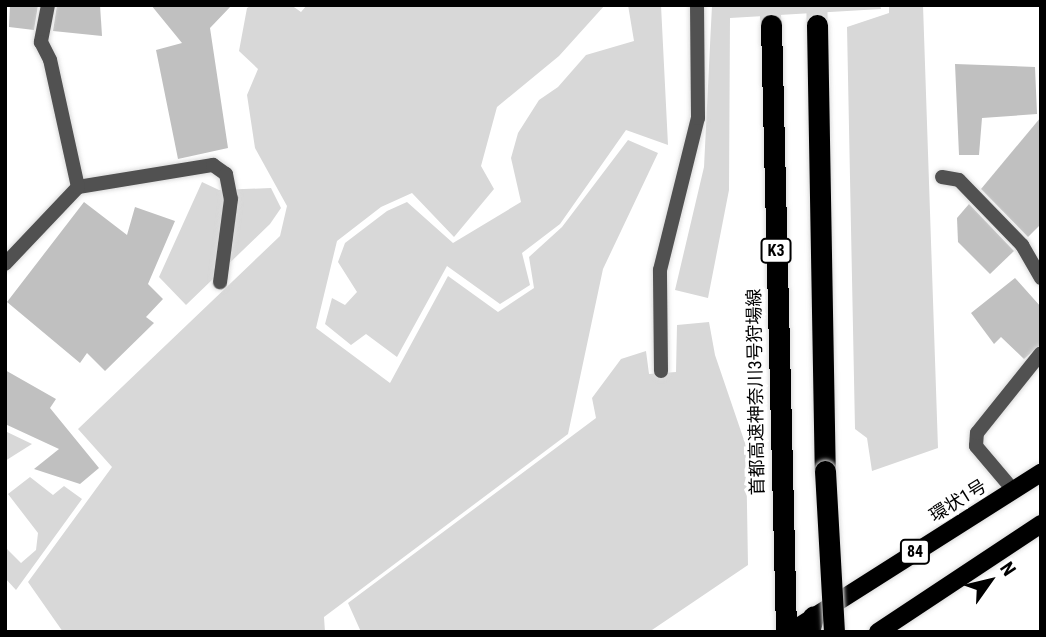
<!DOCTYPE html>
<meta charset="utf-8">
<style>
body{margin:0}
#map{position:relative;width:1046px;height:637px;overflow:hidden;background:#fff;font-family:"Roboto Condensed","Noto Sans JP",sans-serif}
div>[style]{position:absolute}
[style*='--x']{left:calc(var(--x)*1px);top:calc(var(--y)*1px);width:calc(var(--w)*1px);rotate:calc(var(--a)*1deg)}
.green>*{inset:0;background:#d8d8d8}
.building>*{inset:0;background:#c0c0c0}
.motorway-tunnel>*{height:21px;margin-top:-10.5px;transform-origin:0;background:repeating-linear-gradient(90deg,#d9d9d9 0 21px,transparent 0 31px)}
.roads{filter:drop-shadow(0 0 2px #dbdbdb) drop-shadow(0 0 2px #dbdbdb)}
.service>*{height:14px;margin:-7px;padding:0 7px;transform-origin:7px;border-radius:7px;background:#515151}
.minor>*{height:14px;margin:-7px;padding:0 7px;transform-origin:7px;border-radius:7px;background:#515151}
.primary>*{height:18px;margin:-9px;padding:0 9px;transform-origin:9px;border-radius:9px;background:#000}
.motorway>*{height:21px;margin:-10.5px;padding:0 10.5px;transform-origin:10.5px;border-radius:10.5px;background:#000}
.bridges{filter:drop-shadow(0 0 2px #dbdbdb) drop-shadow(0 0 2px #dbdbdb)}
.motorway-bridge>*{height:21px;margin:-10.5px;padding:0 10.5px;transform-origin:10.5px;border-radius:10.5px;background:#000}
span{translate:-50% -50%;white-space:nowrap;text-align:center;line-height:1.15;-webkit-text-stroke:7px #fff;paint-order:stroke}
.shield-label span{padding:2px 5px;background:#fff;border:2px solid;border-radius:5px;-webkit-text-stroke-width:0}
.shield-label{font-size:16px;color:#000;font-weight:700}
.street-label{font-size:18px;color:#000}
.frame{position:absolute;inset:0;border:7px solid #000;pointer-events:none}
.north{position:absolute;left:955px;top:546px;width:70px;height:70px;-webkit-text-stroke:5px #fff;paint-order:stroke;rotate:56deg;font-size:19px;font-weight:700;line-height:28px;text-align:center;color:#000}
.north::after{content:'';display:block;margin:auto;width:24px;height:32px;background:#000;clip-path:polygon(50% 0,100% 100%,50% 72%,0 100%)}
</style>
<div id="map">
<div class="green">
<div style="clip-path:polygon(252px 5px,291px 5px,301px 12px,307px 5px,605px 5px,559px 56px,497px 107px,481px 166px,494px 189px,454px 237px,412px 193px,381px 207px,337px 241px,316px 328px,390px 383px,448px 276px,498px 312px,534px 288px,529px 257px,562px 227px,628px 140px,658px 153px,603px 269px,568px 434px,324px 617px,325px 632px,63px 632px,28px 582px,112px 467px,78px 429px,280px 236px,287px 206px,255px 148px,247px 95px,258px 69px,239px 51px,247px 8px)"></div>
<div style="clip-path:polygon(628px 5px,661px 5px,668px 145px,626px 130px,560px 224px,522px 253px,530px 285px,500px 304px,447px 266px,397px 357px,366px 334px,351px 345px,325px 324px,332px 298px,345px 305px,357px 292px,338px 262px,345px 243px,387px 211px,407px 202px,453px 243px,521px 202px,511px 158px,518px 133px,539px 100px,558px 87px,586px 55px,634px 41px)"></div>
<div style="clip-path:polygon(712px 5px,880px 5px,881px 9px,730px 18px,729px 190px,708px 298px,675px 290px,704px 167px)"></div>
<div style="clip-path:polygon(889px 5px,923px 5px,938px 448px,872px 471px,867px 438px,855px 429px,847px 27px,889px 13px)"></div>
<div style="clip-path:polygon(202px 182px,219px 190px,271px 188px,281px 208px,270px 224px,186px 305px,159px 277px)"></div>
<div style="clip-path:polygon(709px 322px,715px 355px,746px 446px,748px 565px,649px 632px,361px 632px,348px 603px,596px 418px,592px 398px,621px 359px,646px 351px,649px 374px,676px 372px,677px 325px)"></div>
<div style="clip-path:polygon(5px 431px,32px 444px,5px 461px)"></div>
<div style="clip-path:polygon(30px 477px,53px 495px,64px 486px,82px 499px,16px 590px,5px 578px,5px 547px,21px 563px,36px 550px,38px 533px,8px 494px)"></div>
</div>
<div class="building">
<div style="clip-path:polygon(10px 5px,38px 5px,34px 30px,9px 27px)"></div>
<div style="clip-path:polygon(57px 5px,100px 5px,102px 36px,53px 31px)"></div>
<div style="clip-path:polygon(151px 5px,232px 5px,210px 28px,228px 148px,178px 159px,156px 50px,182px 43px)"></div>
<div style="clip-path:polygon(955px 64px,1035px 67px,1037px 114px,982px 118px,979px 155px,959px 155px)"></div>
<div style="clip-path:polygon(1041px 117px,1041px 224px,1028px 237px,981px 189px)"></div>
<div style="clip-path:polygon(84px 202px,127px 235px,135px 207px,175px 221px,148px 284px,163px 299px,146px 317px,154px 323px,105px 371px,87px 353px,80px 363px,7px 302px)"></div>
<div style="clip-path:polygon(969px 204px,1014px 251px,990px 274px,958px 242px,957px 218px)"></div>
<div style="clip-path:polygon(1015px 278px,1041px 307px,1041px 344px,1024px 359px,1001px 337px,994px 344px,971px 313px)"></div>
<div style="clip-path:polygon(5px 370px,56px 399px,50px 408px,99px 468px,80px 484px,34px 469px,59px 449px,5px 424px)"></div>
</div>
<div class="motorway-tunnel">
<div style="--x:770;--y:5;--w:20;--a:87"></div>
<div style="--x:817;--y:5;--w:20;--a:90"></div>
</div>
<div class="roads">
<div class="service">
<div style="--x:48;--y:5;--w:38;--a:101"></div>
<div style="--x:41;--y:42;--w:20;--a:63"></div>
<div style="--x:942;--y:177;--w:17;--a:10"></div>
<div style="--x:959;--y:180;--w:91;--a:45.9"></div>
<div style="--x:1022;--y:245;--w:38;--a:60"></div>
<div style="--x:78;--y:187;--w:137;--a:-9.3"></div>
<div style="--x:213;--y:165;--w:16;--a:35"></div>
<div style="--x:226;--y:174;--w:25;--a:79"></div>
<div style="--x:231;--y:199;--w:84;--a:97.5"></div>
<div style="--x:661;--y:371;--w:101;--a:-90.6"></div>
<div style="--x:660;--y:270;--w:157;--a:-76"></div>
<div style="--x:698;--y:118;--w:113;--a:-90.5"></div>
<div style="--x:1014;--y:491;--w:59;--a:-130.2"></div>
<div style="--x:976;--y:446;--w:13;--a:-86"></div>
<div style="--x:977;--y:433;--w:102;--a:-51.3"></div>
</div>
<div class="minor">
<div style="--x:5;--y:264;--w:106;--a:-46.5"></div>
<div style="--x:78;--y:187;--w:130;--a:-102.4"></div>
</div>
<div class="primary">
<div style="--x:790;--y:632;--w:297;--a:-32.4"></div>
<div style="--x:878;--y:632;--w:196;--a:-33.5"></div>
</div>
<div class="motorway">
<div style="--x:771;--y:25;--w:607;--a:88.58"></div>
<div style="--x:817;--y:25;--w:446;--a:89"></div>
<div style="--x:809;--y:632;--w:16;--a:-75"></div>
</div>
</div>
<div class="bridges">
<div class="motorway-bridge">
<div style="--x:825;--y:471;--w:161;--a:86.8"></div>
</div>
</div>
<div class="shield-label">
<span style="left:776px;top:251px">K3</span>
<span style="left:915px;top:552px">84</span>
</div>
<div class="street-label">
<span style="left:756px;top:392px;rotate:-91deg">首都高速神奈川3号狩場線</span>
<span style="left:958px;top:501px;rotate:-32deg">環状1号</span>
</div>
<div class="frame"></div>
<div class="north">N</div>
</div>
